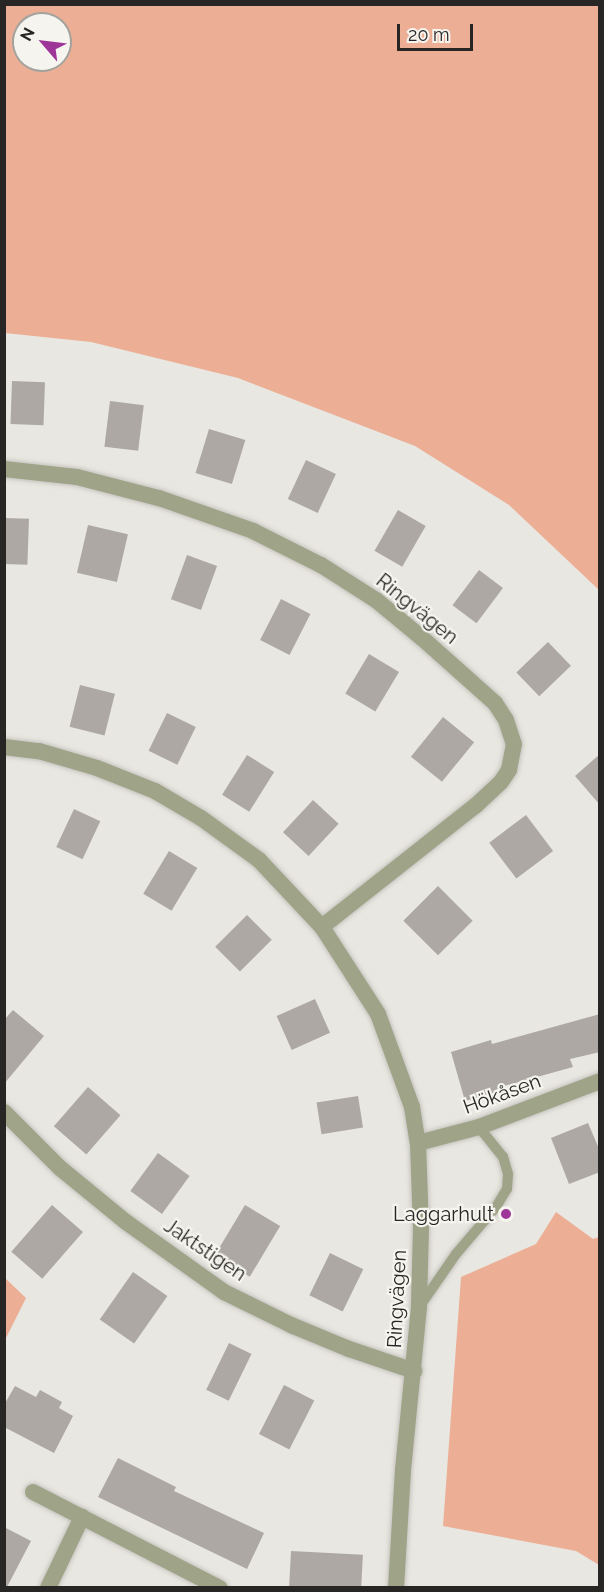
<!DOCTYPE html>
<meta charset="utf-8">
<style>
body{margin:0}
#map{position:relative;width:604px;height:1592px;overflow:hidden;background:#e9e7e1;font-family:Raleway,sans-serif}
div>[style]{position:absolute}
[style*='--x']{left:calc(var(--x)*1px);top:calc(var(--y)*1px);width:calc(var(--w)*1px);rotate:calc(var(--a)*1deg)}
.green>*{inset:0;background:#ecaf96}
.building>*{inset:0;background:#ada8a4;transform-origin:0 0}
.roads{filter:drop-shadow(0 0 2px #c6c4bf) drop-shadow(0 0 2px #c6c4bf)}
.service>*{height:10px;margin:-5px;padding:0 5px;transform-origin:5px;border-radius:5px;background:#9fa488}
.minor>*{height:16px;margin:-8px;padding:0 8px;transform-origin:8px;border-radius:8px;background:#9fa488}
.dots>*{width:16px;height:16px;translate:-50% -50%;box-sizing:border-box;border:3px solid #f6f4ee;border-radius:50%}
span{translate:-50% -50%;white-space:nowrap;text-align:center;line-height:1.15;-webkit-text-stroke:4.5px #f6f4ee;paint-order:stroke}
.street-label{font-size:20px;color:#272624}
.poi-label{font-size:20px;color:#272624}
.right{translate:-100% -50%;text-align:right}
.frame{position:absolute;inset:0;border:6px solid #272624;pointer-events:none}
.north{position:absolute;left:12px;top:12px;width:60px;height:60px;box-sizing:border-box;background:#f6f4ee;border:2px solid #a3a29d;border-radius:50%;rotate:298deg;font-size:16px;font-weight:700;line-height:24px;text-align:center;color:#272624}
.north::after{content:'';display:block;margin:auto;width:21px;height:27px;background:#9e3598;clip-path:polygon(50% 0,100% 100%,50% 72%,0 100%)}
.scale{position:absolute;left:397px;top:24px;width:76px;height:27px;box-sizing:border-box;border:3px solid #272624;border-top:0;padding-left:8px;font-size:18px;line-height:21px;white-space:nowrap;color:#272624;-webkit-text-stroke:4px #f6f4ee;paint-order:stroke}
</style>
<div id="map">
<div class="green">
<div style="clip-path:polygon(evenodd,5px 4px,599px 5px,599px 590px,509px 505px,415px 446px,238px 378px,91px 342px,5px 333px,5px 4px,24px 24px,60px 24px,60px 60px,24px 60px,24px 24px)"></div>
<div style="clip-path:polygon(556px 1212px,593px 1239px,599px 1237px,599px 1565px,576px 1551px,443px 1526px,461px 1277px,536px 1244px)"></div>
<div style="clip-path:polygon(5px 1278px,26px 1298px,5px 1340px)"></div>
</div>
<div class="building">
<div style="left:12px;top:381px;width:33px;height:43px;rotate:2deg"></div>
<div style="left:110px;top:401px;width:34px;height:46px;rotate:7deg"></div>
<div style="left:209px;top:429px;width:38px;height:46px;rotate:17deg"></div>
<div style="left:306px;top:460px;width:33px;height:43px;rotate:25deg"></div>
<div style="left:398px;top:510px;width:32px;height:47px;rotate:30deg"></div>
<div style="left:4px;top:518px;width:25px;height:46px;rotate:2deg"></div>
<div style="left:88px;top:525px;width:41px;height:49px;rotate:13deg"></div>
<div style="left:187px;top:555px;width:32px;height:47px;rotate:20deg"></div>
<div style="left:479px;top:570px;width:30px;height:44px;rotate:37deg"></div>
<div style="left:281px;top:599px;width:33px;height:46px;rotate:27deg"></div>
<div style="left:548px;top:642px;width:33px;height:44px;rotate:46deg"></div>
<div style="left:369px;top:654px;width:35px;height:46px;rotate:31deg"></div>
<div style="left:80px;top:685px;width:36px;height:43px;rotate:14deg"></div>
<div style="left:167px;top:713px;width:32px;height:42px;rotate:26deg"></div>
<div style="left:443px;top:717px;width:40px;height:51px;rotate:39deg"></div>
<div style="clip-path:polygon(600px 754px,600px 805px,575px 776px)"></div>
<div style="left:247px;top:755px;width:32px;height:47px;rotate:32deg"></div>
<div style="left:313px;top:800px;width:35px;height:44px;rotate:43deg"></div>
<div style="left:74px;top:809px;width:29px;height:42px;rotate:25deg"></div>
<div style="left:526px;top:815px;width:45px;height:46px;rotate:53deg"></div>
<div style="left:169px;top:851px;width:33px;height:50px;rotate:31deg"></div>
<div style="left:438px;top:886px;width:49px;height:49px;rotate:45deg"></div>
<div style="left:247px;top:915px;width:35px;height:45px;rotate:45deg"></div>
<div style="left:315px;top:999px;width:37px;height:42px;rotate:66deg"></div>
<div style="clip-path:polygon(13px 1010px,44px 1036px,4px 1084px,4px 1020px)"></div>
<div style="clip-path:polygon(600px 1014px,600px 1052px,570px 1059px,573px 1067px,504px 1086px,505px 1090px,465px 1101px,451px 1052px,491px 1040px,492px 1044px)"></div>
<div style="left:88px;top:1087px;width:43px;height:52px;rotate:41deg"></div>
<div style="left:358px;top:1096px;width:32px;height:42px;rotate:81deg"></div>
<div style="clip-path:polygon(588px 1123px,600px 1151px,600px 1172px,569px 1184px,551px 1138px)"></div>
<div style="left:158px;top:1153px;width:39px;height:47px;rotate:36deg"></div>
<div style="left:52px;top:1205px;width:41px;height:62px;rotate:41deg"></div>
<div style="left:245px;top:1205px;width:41px;height:59px;rotate:31deg"></div>
<div style="left:330px;top:1253px;width:37px;height:47px;rotate:26deg"></div>
<div style="left:133px;top:1272px;width:42px;height:58px;rotate:35deg"></div>
<div style="left:229px;top:1343px;width:25px;height:52px;rotate:26deg"></div>
<div style="left:284px;top:1385px;width:34px;height:55px;rotate:27deg"></div>
<div style="clip-path:polygon(15px 1386px,36px 1397px,40px 1390px,62px 1402px,59px 1408px,73px 1416px,54px 1453px,4px 1427px,4px 1405px)"></div>
<div style="clip-path:polygon(118px 1458px,176px 1487px,174px 1491px,264px 1533px,247px 1569px,98px 1497px)"></div>
<div style="clip-path:polygon(4px 1527px,31px 1541px,7px 1587px,4px 1587px)"></div>
<div style="left:291px;top:1551px;width:72px;height:36px;rotate:3deg"></div>
</div>
<div class="roads">
<div class="service">
<div style="--x:420;--y:1306;--w:63;--a:-55.3"></div>
<div style="--x:456;--y:1254;--w:62;--a:-49.6"></div>
<div style="--x:496;--y:1207;--w:21;--a:-59"></div>
<div style="--x:507;--y:1189;--w:15;--a:-86"></div>
<div style="--x:508;--y:1174;--w:18;--a:-106"></div>
<div style="--x:503;--y:1157;--w:38;--a:-129"></div>
</div>
<div class="minor">
<div style="--x:4;--y:469;--w:73;--a:6.3"></div>
<div style="--x:77;--y:477;--w:85;--a:14.4"></div>
<div style="--x:159;--y:498;--w:100;--a:19.3"></div>
<div style="--x:253;--y:531;--w:76;--a:26.6"></div>
<div style="--x:321;--y:565;--w:65;--a:32.5"></div>
<div style="--x:376;--y:600;--w:60;--a:39.6"></div>
<div style="--x:422;--y:638;--w:98;--a:41.7"></div>
<div style="--x:495;--y:703;--w:20;--a:57"></div>
<div style="--x:506;--y:720;--w:25;--a:72"></div>
<div style="--x:514;--y:744;--w:26;--a:101"></div>
<div style="--x:509;--y:770;--w:14;--a:124"></div>
<div style="--x:501;--y:782;--w:35;--a:137"></div>
<div style="--x:475;--y:806;--w:195;--a:141.7"></div>
<div style="--x:4;--y:747;--w:35;--a:7"></div>
<div style="--x:39;--y:751;--w:60;--a:16.3"></div>
<div style="--x:97;--y:768;--w:62;--a:21.6"></div>
<div style="--x:155;--y:791;--w:53;--a:30.4"></div>
<div style="--x:201;--y:818;--w:72;--a:35.9"></div>
<div style="--x:259;--y:860;--w:92;--a:46.8"></div>
<div style="--x:322;--y:927;--w:103;--a:57.2"></div>
<div style="--x:378;--y:1014;--w:99;--a:69.9"></div>
<div style="--x:412;--y:1107;--w:36;--a:81"></div>
<div style="--x:418;--y:1143;--w:85;--a:88"></div>
<div style="--x:421;--y:1228;--w:79;--a:91.5"></div>
<div style="--x:419;--y:1307;--w:164;--a:95.6"></div>
<div style="--x:403;--y:1470;--w:118;--a:93.4"></div>
<div style="--x:4;--y:1112;--w:79;--a:45"></div>
<div style="--x:60;--y:1168;--w:85;--a:39.3"></div>
<div style="--x:126;--y:1222;--w:120;--a:35.5"></div>
<div style="--x:224;--y:1292;--w:75;--a:26.2"></div>
<div style="--x:291;--y:1325;--w:63;--a:22.5"></div>
<div style="--x:349;--y:1349;--w:69;--a:18.7"></div>
<div style="--x:418;--y:1143;--w:63;--a:-14.7"></div>
<div style="--x:479;--y:1127;--w:129;--a:-20.8"></div>
<div style="--x:33;--y:1492;--w:210;--a:27.2"></div>
<div style="--x:48;--y:1588;--w:79;--a:-64.4"></div>
</div>
</div>
<div class="dots">
<div style="left:506px;top:1214px;background:#9e3598"></div>
</div>
<div class="street-label">
<span style="left:417px;top:609px;rotate:39deg">Ringvägen</span>
<span style="left:502px;top:1094px;rotate:-20deg">Hökåsen</span>
<span style="left:205px;top:1250px;rotate:34deg">Jaktstigen</span>
<span style="left:397px;top:1299px;rotate:-87deg">Ringvägen</span>
</div>
<div class="poi-label">
<span class="right" style="left:494px;top:1214px">Laggarhult</span>
</div>
<div class="frame"></div>
<div class="north">N</div>
<div class="scale">20 m</div>
</div>
